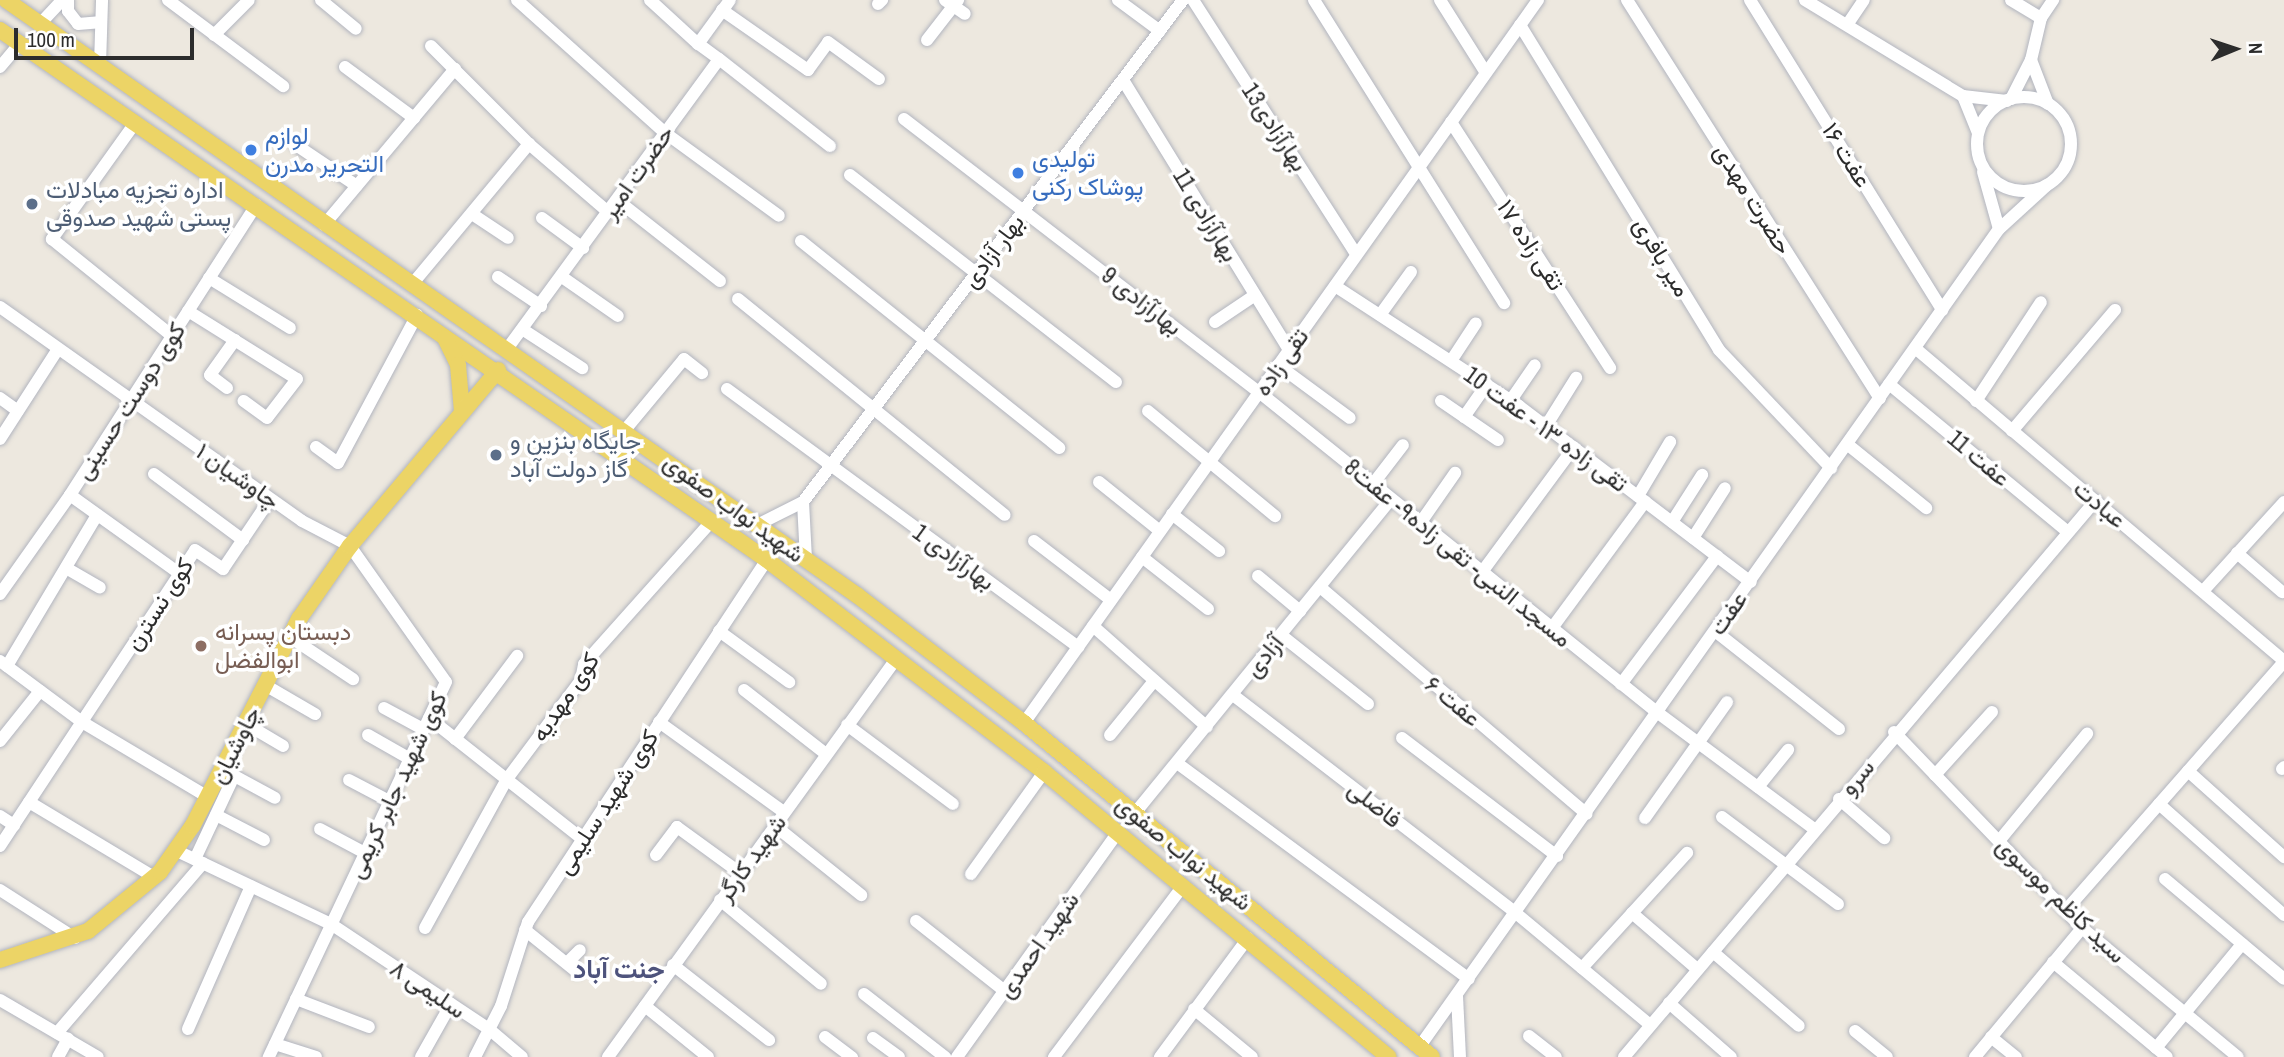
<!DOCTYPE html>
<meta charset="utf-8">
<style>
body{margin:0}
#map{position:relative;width:2284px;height:1057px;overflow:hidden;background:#ede8df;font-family:"Archivo Narrow",Vazirmatn,sans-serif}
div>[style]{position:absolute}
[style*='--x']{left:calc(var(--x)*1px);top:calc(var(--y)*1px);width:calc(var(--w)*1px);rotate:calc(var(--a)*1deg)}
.roads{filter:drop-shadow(0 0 2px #b2b5bf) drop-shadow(0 0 2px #b2b5bf)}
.minor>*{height:12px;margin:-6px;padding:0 6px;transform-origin:6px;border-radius:6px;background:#fff}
.minor>.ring{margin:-6px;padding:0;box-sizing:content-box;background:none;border:12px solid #fff;border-radius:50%}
.major>*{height:16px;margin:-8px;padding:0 8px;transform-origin:8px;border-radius:8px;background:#ecd466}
.dots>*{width:19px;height:19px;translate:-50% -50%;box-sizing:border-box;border:4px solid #fff;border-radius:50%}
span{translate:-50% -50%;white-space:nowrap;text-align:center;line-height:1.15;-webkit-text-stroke:7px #fff;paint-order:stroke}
.street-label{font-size:24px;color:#2c2c2c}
.shop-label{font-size:24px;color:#366cbe}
.left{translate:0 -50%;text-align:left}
.service-label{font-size:24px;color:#4e5e75}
.education-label{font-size:24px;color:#785e54}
.neighbourhood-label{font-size:26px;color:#4e537c;font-weight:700}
.north{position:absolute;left:2200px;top:14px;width:70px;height:70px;-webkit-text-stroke:5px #fff;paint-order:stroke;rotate:88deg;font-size:19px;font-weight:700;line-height:28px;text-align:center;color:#2c2c2c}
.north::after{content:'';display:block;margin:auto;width:24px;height:32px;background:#2c2c2c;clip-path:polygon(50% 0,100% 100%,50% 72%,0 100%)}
.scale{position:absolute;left:14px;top:28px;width:180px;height:32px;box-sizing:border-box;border:4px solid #2c2c2c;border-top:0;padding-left:9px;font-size:21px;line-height:24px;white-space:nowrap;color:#2c2c2c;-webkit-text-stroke:5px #fff;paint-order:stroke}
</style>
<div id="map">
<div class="roads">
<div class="minor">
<div style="--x:68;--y:0;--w:11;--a:90"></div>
<div style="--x:68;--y:11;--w:16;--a:52"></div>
<div style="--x:78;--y:24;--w:21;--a:-5"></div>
<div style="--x:168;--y:0;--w:144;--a:36.8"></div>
<div style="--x:321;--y:0;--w:45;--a:39.6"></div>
<div style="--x:517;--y:0;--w:198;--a:41.9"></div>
<div style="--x:664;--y:132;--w:142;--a:36.1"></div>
<div style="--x:650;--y:0;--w:65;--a:42.5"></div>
<div style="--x:945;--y:0;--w:24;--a:35"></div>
<div style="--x:1118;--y:0;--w:52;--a:36.4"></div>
<div style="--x:1193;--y:0;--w:302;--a:57.3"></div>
<div style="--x:1314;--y:0;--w:358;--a:57.9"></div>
<div style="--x:1440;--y:0;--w:86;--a:57.8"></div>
<div style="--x:1627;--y:0;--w:472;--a:57.6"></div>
<div style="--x:1750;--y:0;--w:365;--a:58.2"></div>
<div style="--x:1805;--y:0;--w:185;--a:31.3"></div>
<div style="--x:1963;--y:96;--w:44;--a:6.5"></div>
<div style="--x:2011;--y:0;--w:35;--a:31"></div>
<div style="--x:878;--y:4;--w:6;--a:-45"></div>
<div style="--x:722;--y:10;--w:105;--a:34.9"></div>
<div style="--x:808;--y:70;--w:34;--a:-54"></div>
<div style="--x:828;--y:42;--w:63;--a:36"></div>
<div style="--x:39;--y:25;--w:34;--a:-47"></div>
<div style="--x:1520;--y:25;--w:381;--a:58.5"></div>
<div style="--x:1719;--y:350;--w:163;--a:46.5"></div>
<div style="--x:1847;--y:25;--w:30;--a:-56"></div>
<div style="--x:214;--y:35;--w:49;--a:-45"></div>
<div style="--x:927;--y:40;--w:51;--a:-52.2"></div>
<div style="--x:431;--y:46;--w:139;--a:45"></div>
<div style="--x:529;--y:144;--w:104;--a:40.7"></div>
<div style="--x:719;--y:59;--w:141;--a:38.1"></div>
<div style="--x:2031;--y:60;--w:47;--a:68.9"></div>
<div style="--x:100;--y:65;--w:65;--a:-88.2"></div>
<div style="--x:0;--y:67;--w:30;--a:-50"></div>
<div style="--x:345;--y:67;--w:86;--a:36.5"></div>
<div style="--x:1123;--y:80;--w:317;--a:58.4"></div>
<div style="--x:1963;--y:96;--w:40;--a:68"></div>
<div class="ring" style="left:1977px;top:97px;width:82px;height:82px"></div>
<div style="--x:2011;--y:99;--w:44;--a:-62.9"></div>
<div style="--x:2031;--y:60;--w:43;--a:-76.6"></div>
<div style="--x:2041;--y:18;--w:22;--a:-56"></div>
<div style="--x:904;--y:119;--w:448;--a:37.6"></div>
<div style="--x:1259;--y:392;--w:512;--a:38.82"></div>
<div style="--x:1658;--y:713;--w:194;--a:36.6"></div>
<div style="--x:1451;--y:122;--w:293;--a:57.1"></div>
<div style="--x:135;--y:123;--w:143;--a:125.6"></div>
<div style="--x:52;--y:239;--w:154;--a:38.9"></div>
<div style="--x:296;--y:145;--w:73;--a:33.9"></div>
<div style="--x:1983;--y:172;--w:59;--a:74.3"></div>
<div style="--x:850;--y:175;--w:337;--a:37.9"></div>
<div style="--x:617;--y:200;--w:131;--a:38.2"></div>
<div style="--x:472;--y:214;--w:43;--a:33.7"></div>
<div style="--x:542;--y:218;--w:51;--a:36.2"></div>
<div style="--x:324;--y:225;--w:204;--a:-50"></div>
<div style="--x:801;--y:241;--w:331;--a:38.7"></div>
<div style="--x:498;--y:277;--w:52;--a:34"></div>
<div style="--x:562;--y:277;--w:68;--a:34.9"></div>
<div style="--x:209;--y:278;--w:95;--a:31.7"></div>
<div style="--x:414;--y:282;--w:180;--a:-50.2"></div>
<div style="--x:1335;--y:286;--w:220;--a:33.1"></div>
<div style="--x:1519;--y:406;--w:291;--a:37.2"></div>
<div style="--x:738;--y:299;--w:343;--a:39"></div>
<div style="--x:0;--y:307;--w:370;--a:35.3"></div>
<div style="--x:302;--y:521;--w:54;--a:27.5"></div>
<div style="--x:350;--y:546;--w:166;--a:54.8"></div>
<div style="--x:446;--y:682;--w:415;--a:115.3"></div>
<div style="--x:188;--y:311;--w:128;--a:32"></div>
<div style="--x:297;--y:379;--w:49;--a:127.6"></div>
<div style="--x:267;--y:418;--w:29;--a:-144"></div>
<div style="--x:1380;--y:315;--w:53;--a:-54.2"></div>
<div style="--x:1215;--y:322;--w:48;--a:-34"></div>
<div style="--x:522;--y:329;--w:72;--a:33"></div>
<div style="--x:1915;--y:348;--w:484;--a:40.3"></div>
<div style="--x:507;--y:349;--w:359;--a:-53.8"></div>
<div style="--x:719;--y:59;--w:26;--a:-144"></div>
<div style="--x:698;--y:44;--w:54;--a:-54"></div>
<div style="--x:1451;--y:361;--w:45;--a:-56.7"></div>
<div style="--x:1278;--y:365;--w:89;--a:36.4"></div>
<div style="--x:1889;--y:384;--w:232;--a:39.6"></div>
<div style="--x:227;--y:388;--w:21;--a:-143"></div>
<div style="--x:210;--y:375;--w:43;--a:-54.5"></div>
<div style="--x:727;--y:389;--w:436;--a:36.3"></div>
<div style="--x:0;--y:398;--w:22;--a:36"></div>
<div style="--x:1511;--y:400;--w:42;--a:-55.6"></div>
<div style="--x:1441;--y:401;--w:69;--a:34.4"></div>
<div style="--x:1976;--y:401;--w:118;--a:-56.7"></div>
<div style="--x:1148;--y:411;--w:165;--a:39.6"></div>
<div style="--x:1464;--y:417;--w:40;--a:-55.1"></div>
<div style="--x:1546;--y:426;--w:57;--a:-58"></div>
<div style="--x:625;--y:430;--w:92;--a:-50.3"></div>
<div style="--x:684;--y:359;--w:23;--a:38"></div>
<div style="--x:2012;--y:431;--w:159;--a:-49.6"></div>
<div style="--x:0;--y:439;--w:107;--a:-57.2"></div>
<div style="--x:1847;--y:444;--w:102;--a:39"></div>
<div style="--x:316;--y:447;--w:27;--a:36"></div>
<div style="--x:338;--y:463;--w:168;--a:-61.9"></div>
<div style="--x:154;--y:474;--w:111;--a:36.6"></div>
<div style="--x:1099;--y:482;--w:78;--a:38.8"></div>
<div style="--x:1373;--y:484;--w:49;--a:-52.4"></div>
<div style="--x:70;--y:495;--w:134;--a:35.6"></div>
<div style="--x:1638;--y:496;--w:63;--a:-59.3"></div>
<div style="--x:803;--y:502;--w:57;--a:87"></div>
<div style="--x:1172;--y:514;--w:60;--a:38.2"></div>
<div style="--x:1421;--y:522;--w:60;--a:-55.2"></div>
<div style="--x:1672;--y:522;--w:56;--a:-57.4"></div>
<div style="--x:757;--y:525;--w:51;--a:-26.6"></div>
<div style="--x:803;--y:502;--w:630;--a:-52.88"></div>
<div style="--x:1693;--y:538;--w:59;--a:-57.4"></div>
<div style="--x:1034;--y:541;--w:97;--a:37.5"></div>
<div style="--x:2237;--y:553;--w:60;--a:40.9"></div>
<div style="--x:1142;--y:557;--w:84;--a:38.2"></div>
<div style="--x:66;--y:568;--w:39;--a:30"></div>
<div style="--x:1482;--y:572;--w:155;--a:-53.6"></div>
<div style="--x:1258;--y:576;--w:55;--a:39.8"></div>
<div style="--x:1320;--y:587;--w:350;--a:40.4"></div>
<div style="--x:2204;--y:590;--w:119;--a:-47.7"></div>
<div style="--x:0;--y:594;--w:121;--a:-54.7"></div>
<div style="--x:70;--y:495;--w:345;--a:-57.3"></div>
<div style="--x:1093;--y:626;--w:152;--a:41.5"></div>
<div style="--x:1552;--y:628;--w:157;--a:-53.6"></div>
<div style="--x:719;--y:631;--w:87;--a:36.1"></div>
<div style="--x:1715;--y:631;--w:158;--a:38.3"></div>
<div style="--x:1281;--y:635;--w:111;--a:38.4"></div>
<div style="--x:290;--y:637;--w:76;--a:33.7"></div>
<div style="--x:0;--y:661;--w:102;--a:36.6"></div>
<div style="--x:82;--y:722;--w:147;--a:30.8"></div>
<div style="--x:7;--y:666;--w:176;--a:-59.2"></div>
<div style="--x:1621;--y:684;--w:160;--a:-53.1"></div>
<div style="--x:265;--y:685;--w:58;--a:30.1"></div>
<div style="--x:744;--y:690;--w:104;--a:38"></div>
<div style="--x:1233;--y:695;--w:359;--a:37.6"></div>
<div style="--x:1517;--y:914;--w:173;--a:39.8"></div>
<div style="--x:384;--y:708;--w:44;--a:28.3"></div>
<div style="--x:429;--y:718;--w:195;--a:38.3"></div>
<div style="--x:659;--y:722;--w:154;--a:35.8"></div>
<div style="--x:1024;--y:723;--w:887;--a:-54.59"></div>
<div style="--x:246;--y:724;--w:43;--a:30.7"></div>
<div style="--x:847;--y:725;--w:132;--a:36.7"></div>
<div style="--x:1894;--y:732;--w:272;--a:46.2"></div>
<div style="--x:2082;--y:928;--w:202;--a:39.6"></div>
<div style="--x:368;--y:735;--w:48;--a:29.7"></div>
<div style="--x:1110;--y:735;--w:70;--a:-50.8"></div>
<div style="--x:1402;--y:738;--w:195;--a:37.3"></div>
<div style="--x:455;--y:739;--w:104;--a:-53.2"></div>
<div style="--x:0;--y:741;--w:64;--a:-51.3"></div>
<div style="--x:1177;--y:763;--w:363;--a:36.5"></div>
<div style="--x:2282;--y:769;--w:3;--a:-45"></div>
<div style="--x:2188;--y:771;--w:129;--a:41.9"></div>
<div style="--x:229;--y:773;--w:52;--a:28.5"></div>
<div style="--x:1935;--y:775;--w:85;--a:-47.9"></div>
<div style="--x:349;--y:780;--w:45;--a:27.7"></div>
<div style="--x:1758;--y:787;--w:48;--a:-51"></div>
<div style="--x:1839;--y:799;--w:60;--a:40.9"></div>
<div style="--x:29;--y:802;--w:146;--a:31"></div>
<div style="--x:2159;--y:804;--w:167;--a:41.6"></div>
<div style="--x:1135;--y:813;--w:405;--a:-50.8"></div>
<div style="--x:216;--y:815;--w:54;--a:27.5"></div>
<div style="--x:0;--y:816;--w:17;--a:33"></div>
<div style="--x:1722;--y:817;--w:145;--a:36.9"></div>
<div style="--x:1645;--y:818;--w:142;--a:-54.7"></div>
<div style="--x:774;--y:825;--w:112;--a:38.8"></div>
<div style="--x:320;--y:829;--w:51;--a:28.1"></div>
<div style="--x:1999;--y:841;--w:139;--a:-50.6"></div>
<div style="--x:0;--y:846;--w:354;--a:-56.6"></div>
<div style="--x:195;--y:550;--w:34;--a:34"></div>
<div style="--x:223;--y:569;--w:84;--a:-56.1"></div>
<div style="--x:175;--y:850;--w:173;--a:25.4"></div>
<div style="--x:331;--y:924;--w:190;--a:33.6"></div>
<div style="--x:489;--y:1029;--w:43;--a:40.3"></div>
<div style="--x:656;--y:855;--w:35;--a:-53"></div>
<div style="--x:677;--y:827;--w:78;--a:36.1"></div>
<div style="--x:195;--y:859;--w:92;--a:-64.8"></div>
<div style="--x:971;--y:874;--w:125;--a:-54.4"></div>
<div style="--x:2165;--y:879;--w:155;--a:40"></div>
<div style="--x:0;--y:890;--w:89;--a:32.6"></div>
<div style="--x:720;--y:900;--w:131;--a:39.7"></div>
<div style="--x:2066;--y:910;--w:330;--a:-48.7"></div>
<div style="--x:1632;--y:913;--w:86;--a:40.7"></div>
<div style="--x:916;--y:921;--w:115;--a:38.3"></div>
<div style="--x:425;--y:928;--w:170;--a:-61.2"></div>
<div style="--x:507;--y:779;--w:124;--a:-53.2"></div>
<div style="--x:581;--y:680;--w:16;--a:-79"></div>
<div style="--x:584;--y:664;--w:192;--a:-48.2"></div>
<div style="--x:525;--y:930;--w:67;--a:38.9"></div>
<div style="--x:1713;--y:952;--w:113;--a:40.7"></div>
<div style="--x:2053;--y:962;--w:148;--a:39.8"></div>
<div style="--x:567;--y:963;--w:18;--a:-45"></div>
<div style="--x:673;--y:965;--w:122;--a:38"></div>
<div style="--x:1582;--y:968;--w:156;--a:-47.6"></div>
<div style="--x:864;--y:994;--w:103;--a:37.9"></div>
<div style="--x:1457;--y:996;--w:61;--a:87.2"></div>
<div style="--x:296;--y:999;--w:78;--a:21"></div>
<div style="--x:0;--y:1000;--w:113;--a:30.2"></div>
<div style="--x:1669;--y:1003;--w:82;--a:41.1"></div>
<div style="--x:645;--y:1006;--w:81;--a:39"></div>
<div style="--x:1194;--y:1009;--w:75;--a:39.6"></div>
<div style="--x:188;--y:1029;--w:156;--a:-66.2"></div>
<div style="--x:1855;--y:1031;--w:41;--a:39.1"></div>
<div style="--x:57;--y:1033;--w:224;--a:-49.3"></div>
<div style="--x:1529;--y:1036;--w:34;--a:38"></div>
<div style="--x:825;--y:1037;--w:34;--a:37"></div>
<div style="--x:1991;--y:1037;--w:32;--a:39"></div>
<div style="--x:873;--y:1038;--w:32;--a:36"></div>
<div style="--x:275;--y:1044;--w:43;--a:17.6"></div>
<div style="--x:1420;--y:1046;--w:1001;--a:-54.68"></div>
<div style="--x:1999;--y:229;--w:64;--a:-42.5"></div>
<div style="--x:2156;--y:1048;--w:135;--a:-50.4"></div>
<div style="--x:58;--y:1057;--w:21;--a:-61"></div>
<div style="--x:421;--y:1057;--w:61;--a:-60.5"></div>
<div style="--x:475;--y:1057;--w:57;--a:-63"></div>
<div style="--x:501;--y:1006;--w:88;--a:-72.2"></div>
<div style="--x:528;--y:922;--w:434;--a:-56.6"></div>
<div style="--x:608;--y:1057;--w:490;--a:-54.1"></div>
<div style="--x:957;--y:1057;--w:277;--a:-54.4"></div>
<div style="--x:1054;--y:1057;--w:214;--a:-53"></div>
<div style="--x:1160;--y:1057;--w:148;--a:-53.5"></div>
<div style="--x:1624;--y:1057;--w:729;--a:-49.73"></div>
<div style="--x:1975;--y:1057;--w:168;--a:-50.3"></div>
</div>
<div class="major">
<div style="--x:6;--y:0;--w:1040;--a:34.97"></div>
<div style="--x:858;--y:596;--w:209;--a:37.4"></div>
<div style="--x:1024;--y:723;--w:527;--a:39.3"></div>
<div style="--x:0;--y:30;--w:932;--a:34.64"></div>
<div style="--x:767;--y:560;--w:349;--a:37.4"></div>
<div style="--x:1044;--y:772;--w:447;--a:39.6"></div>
<div style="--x:445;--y:338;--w:30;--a:64"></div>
<div style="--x:458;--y:365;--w:47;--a:85.1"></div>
<div style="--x:0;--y:960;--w:93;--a:-18.2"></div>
<div style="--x:88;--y:931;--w:93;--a:-39.3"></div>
<div style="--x:160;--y:872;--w:57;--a:-54.9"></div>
<div style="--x:193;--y:825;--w:232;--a:-62.8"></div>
<div style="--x:299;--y:619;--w:89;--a:-55.1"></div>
<div style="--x:350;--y:546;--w:230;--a:-49.9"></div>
</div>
</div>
<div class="dots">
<div style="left:251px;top:150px;background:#3f7fe0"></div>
<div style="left:1018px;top:173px;background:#3f7fe0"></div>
<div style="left:32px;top:204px;background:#5c6f8a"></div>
<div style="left:496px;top:455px;background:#5c6f8a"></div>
<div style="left:201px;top:646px;background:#8d6e63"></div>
</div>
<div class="street-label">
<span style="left:1275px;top:127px;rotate:57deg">بهارآزادی13</span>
<span style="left:1847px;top:155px;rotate:58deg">عفت ۱۶</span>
<span style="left:637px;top:172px;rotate:-55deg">حضرت امیر</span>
<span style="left:1753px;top:199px;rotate:58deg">حضرت مهدی</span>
<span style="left:1206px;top:215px;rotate:59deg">بهارآزادی 11</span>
<span style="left:1531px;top:245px;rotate:57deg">تقی زاده ۱۷</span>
<span style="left:993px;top:251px;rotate:-53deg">بهار آزادی</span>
<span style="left:1662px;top:257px;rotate:59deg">میر بافری</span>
<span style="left:1142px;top:301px;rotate:38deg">بهارآزادی 9</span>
<span style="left:1281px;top:362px;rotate:-55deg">تقی زاده</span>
<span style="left:130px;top:401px;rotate:-57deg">کوی دوست حسینی</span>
<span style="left:1546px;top:429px;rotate:36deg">تقی زاده ۱۳ - عفت 10</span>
<span style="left:1979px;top:458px;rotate:40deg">عفت 11</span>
<span style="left:238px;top:476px;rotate:35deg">چاوشیان ۱</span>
<span style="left:2100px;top:504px;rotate:40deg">عبادت</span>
<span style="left:734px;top:508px;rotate:36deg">شهید نواب صفوی</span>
<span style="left:1458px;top:553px;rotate:39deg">مسجد النبی- تقی زاده۹- عفت8</span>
<span style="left:954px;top:557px;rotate:36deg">بهارآزادی 1</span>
<span style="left:159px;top:604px;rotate:-57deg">کوی نسترن</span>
<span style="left:1728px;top:613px;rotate:-55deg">عفت</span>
<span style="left:1264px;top:656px;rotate:-51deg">آزادی</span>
<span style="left:565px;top:697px;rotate:-56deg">کوی مهدیه</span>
<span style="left:1453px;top:701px;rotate:40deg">عفت ۶</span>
<span style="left:235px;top:745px;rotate:-63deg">چاوشیان</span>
<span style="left:1857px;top:777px;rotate:-50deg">سرو</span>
<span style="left:397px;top:785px;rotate:-65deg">کوی شهید جابر کریمی</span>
<span style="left:607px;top:802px;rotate:-57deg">کوی شهید سلیمی</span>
<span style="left:1375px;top:804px;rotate:38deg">فاضلی</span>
<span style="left:1184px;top:853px;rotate:39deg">شهید نواب صفوی</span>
<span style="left:751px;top:858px;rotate:-54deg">شهید کارگر</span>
<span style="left:2061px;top:900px;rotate:44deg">سید کاظم موسوی</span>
<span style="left:1038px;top:945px;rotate:-55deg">شهید احمدی</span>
<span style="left:428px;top:989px;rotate:34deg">سلیمی ۸</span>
</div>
<div class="shop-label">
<span class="left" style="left:265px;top:150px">لوازم<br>التحریر مدرن</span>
<span class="left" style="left:1032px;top:173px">تولیدی<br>پوشاک رکنی</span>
</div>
<div class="service-label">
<span class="left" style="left:46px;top:204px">اداره تجزیه مبادلات<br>پستی شهید صدوقی</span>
<span class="left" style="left:510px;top:455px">جایگاه بنزین و<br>گاز دولت آباد</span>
</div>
<div class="education-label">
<span class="left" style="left:215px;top:646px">دبستان پسرانه<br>ابوالفضل</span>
</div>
<div class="neighbourhood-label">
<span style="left:619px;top:969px">جنت آباد</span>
</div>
<div class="north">N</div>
<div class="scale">100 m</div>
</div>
